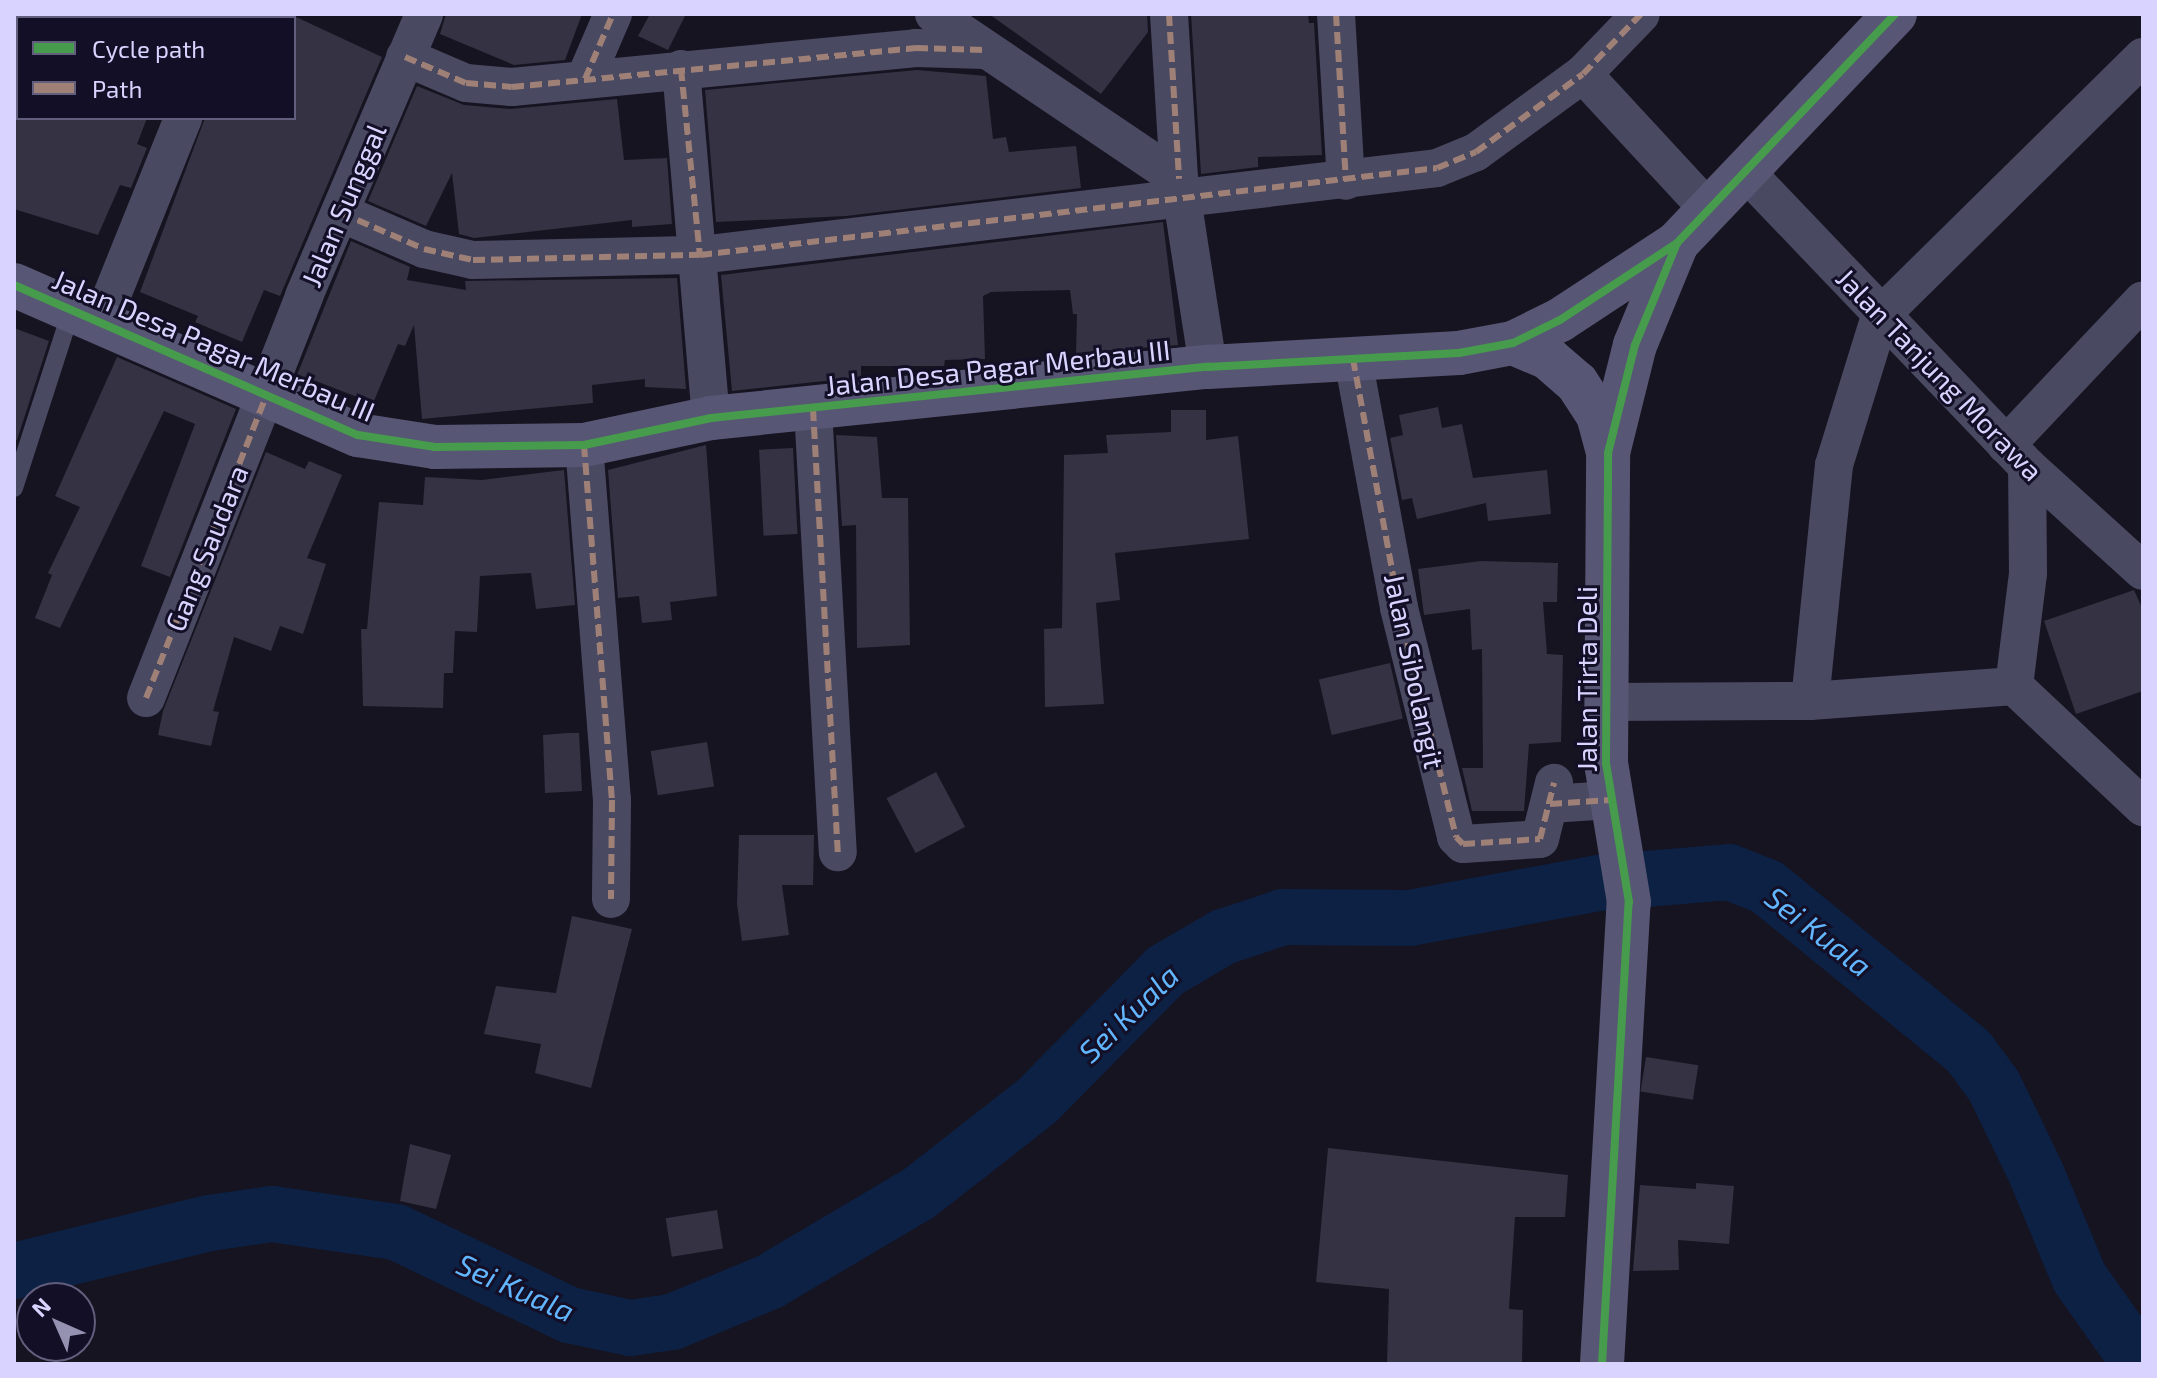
<!DOCTYPE html>
<style>
body{margin:0}
#map{position:relative;width:2157px;height:1378px;overflow:hidden;background:#161421;font-family:"Exo 2",sans-serif}
div>[style]{position:absolute}
[style*='--x']{left:calc(var(--x)*1px);top:calc(var(--y)*1px);width:calc(var(--w)*1px);rotate:calc(var(--a)*1deg)}
.river>*{height:56px;margin:-28px;padding:0 28px;transform-origin:28px;border-radius:28px;background:#0d2144}
.building>*{inset:0;background:#343243;transform-origin:0 0}
.lane>*{height:18px;margin:-9px;padding:0 9px;transform-origin:9px;border-radius:9px;background:#4a4962}
.street>*{height:38px;margin:-19px;padding:0 19px;transform-origin:19px;border-radius:19px;background:#4a4962}
.secondary>*{height:44px;margin:-22px;padding:0 22px;transform-origin:22px;border-radius:22px;background:#575674}
.quiet>*{height:6px;margin-top:-3px;transform-origin:0;background:repeating-linear-gradient(90deg,#9e8076 0 12px,transparent 0 18px)}
.cycleway>*{height:8px;margin:-4px;padding:0 4px;transform-origin:4px;border-radius:4px;background:#469c4c}
span{translate:-50% -50%;white-space:nowrap;text-align:center;line-height:1.15;-webkit-text-stroke:6px #130f26;paint-order:stroke}
.street-label{font-size:28px;color:#d9d4ff}
.water-label{font-size:30px;color:#62b6ff;font-style:italic}
.frame{position:absolute;inset:0;border:16px solid #d9d4ff;pointer-events:none}
.legend{position:absolute;left:16px;top:16px;width:280px;height:104px;box-sizing:border-box;background:#130f26;border:2px solid #625e7d;margin:0;padding:10px 14px;list-style:none;font-size:24px;color:#d9d4ff}
.legend li{display:flex;align-items:center;gap:16px;height:40px}
.legend b{width:40px;border:2px solid #625e7d}
.north{position:absolute;left:16px;top:1282px;width:80px;height:80px;box-sizing:border-box;background:#130f26;border:2px solid #625e7d;border-radius:50%;rotate:315deg;font-size:22px;font-weight:700;line-height:32px;text-align:center;color:#d9d4ff}
.north::after{content:'';display:block;margin:auto;width:28px;height:36px;background:#9591b1;clip-path:polygon(50% 0,100% 100%,50% 72%,0 100%)}
</style>
<div id="map">
<div class="river">
<div style="--x:14;--y:1271;--w:202;--a:-13.8"></div>
<div style="--x:210;--y:1223;--w:63;--a:-8.3"></div>
<div style="--x:272;--y:1214;--w:125;--a:8.3"></div>
<div style="--x:396;--y:1232;--w:192;--a:25.6"></div>
<div style="--x:569;--y:1315;--w:62;--a:12"></div>
<div style="--x:630;--y:1328;--w:42;--a:-8.1"></div>
<div style="--x:672;--y:1322;--w:105;--a:-22.4"></div>
<div style="--x:769;--y:1282;--w:173;--a:-30.6"></div>
<div style="--x:918;--y:1194;--w:151;--a:-38"></div>
<div style="--x:1037;--y:1101;--w:182;--a:-45.4"></div>
<div style="--x:1165;--y:971;--w:67;--a:-30.4"></div>
<div style="--x:1223;--y:937;--w:63;--a:-18.4"></div>
<div style="--x:1283;--y:917;--w:127;--a:0.5"></div>
<div style="--x:1410;--y:918;--w:192;--a:-10.5"></div>
<div style="--x:1599;--y:883;--w:130;--a:-4.8"></div>
<div style="--x:1729;--y:872;--w:41;--a:21.5"></div>
<div style="--x:1767;--y:887;--w:261;--a:39.2"></div>
<div style="--x:1969;--y:1052;--w:42;--a:53.7"></div>
<div style="--x:1994;--y:1086;--w:97;--a:64.2"></div>
<div style="--x:2036;--y:1173;--w:113;--a:67.5"></div>
<div style="--x:2079;--y:1277;--w:83;--a:54.8"></div>
<div style="--x:2127;--y:1345;--w:18;--a:29"></div>
</div>
<div class="building">
<div style="clip-path:polygon(446px 14px,582px 14px,565px 60px,514px 65px,440px 34px)"></div>
<div style="clip-path:polygon(650px 14px,686px 14px,668px 50px,638px 36px)"></div>
<div style="clip-path:polygon(989px 14px,1147px 14px,1148px 32px,1101px 94px)"></div>
<div style="clip-path:polygon(1191px 14px,1308px 14px,1309px 23px,1314px 23px,1322px 155px,1258px 157px,1258px 167px,1201px 174px)"></div>
<div style="clip-path:polygon(294px 16px,382px 57px,280px 296px,264px 290px,242px 342px,195px 322px,198px 316px,140px 292px,205px 118px,294px 118px)"></div>
<div style="clip-path:polygon(917px 70px,986px 76px,993px 139px,1006px 137px,1009px 152px,1076px 146px,1081px 188px,846px 216px,716px 222px,705px 90px)"></div>
<div style="clip-path:polygon(417px 86px,464px 105px,510px 109px,617px 99px,624px 160px,667px 158px,672px 224px,632px 227px,632px 220px,474px 238px,459px 234px,452px 173px,426px 226px,368px 201px)"></div>
<div style="clip-path:polygon(14px 118px,147px 118px,137px 144px,147px 148px,131px 188px,120px 185px,98px 235px,14px 209px)"></div>
<div style="clip-path:polygon(1163px 222px,1178px 345px,1076px 353px,1077px 314px,1073px 314px,1070px 290px,991px 292px,983px 296px,985px 359px,945px 360px,944px 366px,861px 366px,861px 377px,732px 391px,721px 275px)"></div>
<div style="clip-path:polygon(351px 241px,410px 267px,407px 280px,466px 290px,465px 281px,677px 278px,686px 389px,645px 387px,645px 379px,592px 385px,593px 403px,422px 419px,414px 325px,405px 346px,398px 344px,373px 403px,308px 378px,304px 384px,295px 380px)"></div>
<div style="clip-path:polygon(14px 328px,49px 341px,17px 440px,14px 440px)"></div>
<div style="clip-path:polygon(117px 357px,236px 409px,170px 577px,141px 566px,195px 424px,164px 411px,60px 628px,35px 618px,52px 575px,48px 573px,80px 507px,55px 496px)"></div>
<div style="clip-path:polygon(1438px 407px,1442px 428px,1462px 424px,1473px 478px,1547px 470px,1551px 514px,1488px 521px,1486px 503px,1417px 519px,1412px 498px,1402px 500px,1390px 438px,1403px 435px,1399px 415px)"></div>
<div style="clip-path:polygon(1171px 410px,1206px 410px,1206px 440px,1238px 436px,1249px 539px,1115px 553px,1120px 600px,1096px 603px,1104px 704px,1045px 707px,1044px 629px,1062px 628px,1064px 455px,1108px 453px,1106px 435px,1171px 432px)"></div>
<div style="clip-path:polygon(836px 435px,877px 437px,882px 498px,908px 498px,910px 645px,857px 648px,856px 525px,842px 526px)"></div>
<div style="clip-path:polygon(706px 445px,717px 596px,670px 602px,672px 620px,642px 623px,639px 596px,618px 598px,608px 470px)"></div>
<div style="left:793px;top:448px;width:86px;height:34px;rotate:87deg"></div>
<div style="clip-path:polygon(266px 452px,305px 469px,309px 461px,342px 475px,307px 558px,326px 564px,303px 634px,280px 626px,271px 651px,234px 637px,213px 711px,219px 712px,211px 746px,158px 735px,163px 711px)"></div>
<div style="clip-path:polygon(564px 470px,575px 605px,536px 609px,531px 573px,480px 576px,477px 632px,455px 631px,453px 673px,444px 673px,443px 708px,363px 706px,361px 629px,367px 629px,379px 502px,423px 505px,425px 477px,482px 480px)"></div>
<div style="clip-path:polygon(1481px 561px,1558px 563px,1557px 602px,1543px 602px,1547px 654px,1563px 655px,1561px 742px,1529px 744px,1524px 811px,1472px 811px,1462px 768px,1483px 768px,1482px 649px,1472px 650px,1470px 609px,1424px 615px,1418px 569px)"></div>
<div style="clip-path:polygon(2134px 590px,2143px 610px,2143px 691px,2076px 714px,2044px 621px)"></div>
<div style="left:1390px;top:663px;width:57px;height:73px;rotate:77deg"></div>
<div style="clip-path:polygon(567px 733px,579px 733px,582px 791px,545px 793px,543px 735px)"></div>
<div style="left:707px;top:742px;width:45px;height:57px;rotate:81deg"></div>
<div style="left:936px;top:772px;width:62px;height:56px;rotate:62deg"></div>
<div style="clip-path:polygon(739px 835px,814px 835px,813px 885px,782px 885px,789px 935px,742px 941px,737px 904px)"></div>
<div style="clip-path:polygon(572px 916px,632px 929px,591px 1088px,535px 1073px,541px 1044px,484px 1034px,496px 986px,556px 993px)"></div>
<div style="left:1646px;top:1057px;width:53px;height:35px;rotate:9deg"></div>
<div style="clip-path:polygon(410px 1144px,451px 1155px,436px 1209px,400px 1201px)"></div>
<div style="clip-path:polygon(1328px 1148px,1568px 1175px,1565px 1217px,1515px 1217px,1509px 1309px,1523px 1310px,1522px 1364px,1387px 1364px,1389px 1289px,1316px 1282px)"></div>
<div style="clip-path:polygon(1696px 1183px,1734px 1186px,1729px 1244px,1678px 1240px,1679px 1270px,1633px 1271px,1640px 1185px,1696px 1189px)"></div>
<div style="left:717px;top:1210px;width:39px;height:52px;rotate:81deg"></div>
</div>
<div class="lane">
<div style="--x:14;--y:488;--w:186;--a:-72.1"></div>
</div>
<div class="street">
<div style="--x:934;--y:14;--w:295;--a:34"></div>
<div style="--x:1169;--y:14;--w:165;--a:86.5"></div>
<div style="--x:1179;--y:179;--w:190;--a:81.2"></div>
<div style="--x:1336;--y:14;--w:167;--a:86.6"></div>
<div style="--x:223;--y:18;--w:4;--a:-63"></div>
<div style="--x:405;--y:57;--w:66;--a:23.1"></div>
<div style="--x:466;--y:83;--w:46;--a:5"></div>
<div style="--x:512;--y:87;--w:406;--a:-5.5"></div>
<div style="--x:916;--y:48;--w:69;--a:1.7"></div>
<div style="--x:681;--y:69;--w:350;--a:85.1"></div>
<div style="--x:1583;--y:74;--w:181;--a:47.2"></div>
<div style="--x:585;--y:79;--w:71;--a:-66.7"></div>
<div style="--x:1744;--y:170;--w:410;--a:46.3"></div>
<div style="--x:2027;--y:466;--w:156;--a:42.2"></div>
<div style="--x:341;--y:213;--w:90;--a:23.4"></div>
<div style="--x:424;--y:249;--w:50;--a:12.7"></div>
<div style="--x:473;--y:260;--w:227;--a:-1.3"></div>
<div style="--x:700;--y:255;--w:742;--a:-6.73"></div>
<div style="--x:1437;--y:168;--w:42;--a:-22.3"></div>
<div style="--x:1476;--y:152;--w:132;--a:-36.1"></div>
<div style="--x:1583;--y:74;--w:83;--a:-46"></div>
<div style="--x:102;--y:320;--w:218;--a:-68.1"></div>
<div style="--x:1353;--y:359;--w:253;--a:79.5"></div>
<div style="--x:1399;--y:608;--w:236;--a:76"></div>
<div style="--x:1456;--y:837;--w:10;--a:45"></div>
<div style="--x:1463;--y:844;--w:77;--a:-3.7"></div>
<div style="--x:1540;--y:839;--w:58;--a:-76"></div>
<div style="--x:813;--y:409;--w:444;--a:86.8"></div>
<div style="--x:584;--y:445;--w:356;--a:85.5"></div>
<div style="--x:612;--y:800;--w:99;--a:90.6"></div>
<div style="--x:2006;--y:445;--w:199;--a:-46.6"></div>
<div style="--x:2014;--y:686;--w:114;--a:-82.9"></div>
<div style="--x:2028;--y:573;--w:107;--a:-90.5"></div>
<div style="--x:146;--y:698;--w:432;--a:-68.5"></div>
<div style="--x:304;--y:296;--w:306;--a:-66.9"></div>
<div style="--x:1810;--y:701;--w:237;--a:-84.2"></div>
<div style="--x:1834;--y:465;--w:156;--a:-72.8"></div>
<div style="--x:1880;--y:316;--w:369;--a:-44.6"></div>
<div style="--x:1606;--y:702;--w:204;--a:-0.3"></div>
<div style="--x:1810;--y:701;--w:205;--a:-4.2"></div>
<div style="--x:2014;--y:686;--w:177;--a:43.2"></div>
<div style="--x:1550;--y:804;--w:60;--a:-3.8"></div>
</div>
<div class="secondary">
<div style="--x:14;--y:285;--w:375;--a:23.6"></div>
<div style="--x:358;--y:435;--w:78;--a:8.9"></div>
<div style="--x:435;--y:447;--w:149;--a:-0.8"></div>
<div style="--x:584;--y:445;--w:130;--a:-12"></div>
<div style="--x:711;--y:418;--w:500;--a:-5.9"></div>
<div style="--x:1208;--y:367;--w:251;--a:-3.2"></div>
<div style="--x:1459;--y:353;--w:55;--a:-10.5"></div>
<div style="--x:1513;--y:343;--w:52;--a:-26.1"></div>
<div style="--x:1560;--y:320;--w:140;--a:-33.3"></div>
<div style="--x:1677;--y:243;--w:316;--a:-46.4"></div>
<div style="--x:1513;--y:343;--w:38;--a:23"></div>
<div style="--x:1548;--y:358;--w:38;--a:41"></div>
<div style="--x:1577;--y:383;--w:38;--a:57"></div>
<div style="--x:1598;--y:415;--w:39;--a:75"></div>
<div style="--x:1602;--y:1364;--w:463;--a:-86.7"></div>
<div style="--x:1629;--y:902;--w:141;--a:-99.4"></div>
<div style="--x:1606;--y:763;--w:310;--a:-89.6"></div>
<div style="--x:1608;--y:453;--w:111;--a:-76"></div>
<div style="--x:1635;--y:345;--w:110;--a:-67.6"></div>
</div>
<div class="quiet">
<div style="--x:1169;--y:14;--w:165;--a:86.5"></div>
<div style="--x:1336;--y:14;--w:167;--a:86.6"></div>
<div style="--x:405;--y:57;--w:66;--a:23.1"></div>
<div style="--x:466;--y:83;--w:46;--a:5"></div>
<div style="--x:512;--y:87;--w:406;--a:-5.5"></div>
<div style="--x:916;--y:48;--w:69;--a:1.7"></div>
<div style="--x:681;--y:69;--w:187;--a:84.2"></div>
<div style="--x:585;--y:79;--w:71;--a:-66.7"></div>
<div style="--x:341;--y:213;--w:90;--a:23.4"></div>
<div style="--x:424;--y:249;--w:50;--a:12.7"></div>
<div style="--x:473;--y:260;--w:227;--a:-1.3"></div>
<div style="--x:700;--y:255;--w:742;--a:-6.73"></div>
<div style="--x:1437;--y:168;--w:42;--a:-22.3"></div>
<div style="--x:1476;--y:152;--w:132;--a:-36.1"></div>
<div style="--x:1583;--y:74;--w:83;--a:-46"></div>
<div style="--x:1353;--y:359;--w:253;--a:79.5"></div>
<div style="--x:1399;--y:608;--w:236;--a:76"></div>
<div style="--x:1456;--y:837;--w:10;--a:45"></div>
<div style="--x:1463;--y:844;--w:77;--a:-3.7"></div>
<div style="--x:1540;--y:839;--w:58;--a:-76"></div>
<div style="--x:813;--y:409;--w:444;--a:86.8"></div>
<div style="--x:584;--y:445;--w:356;--a:85.5"></div>
<div style="--x:612;--y:800;--w:99;--a:90.6"></div>
<div style="--x:146;--y:698;--w:324;--a:-68.3"></div>
<div style="--x:1550;--y:804;--w:60;--a:-3.8"></div>
</div>
<div class="cycleway">
<div style="--x:14;--y:285;--w:375;--a:23.6"></div>
<div style="--x:358;--y:435;--w:78;--a:8.9"></div>
<div style="--x:435;--y:447;--w:149;--a:-0.8"></div>
<div style="--x:584;--y:445;--w:130;--a:-12"></div>
<div style="--x:711;--y:418;--w:500;--a:-5.9"></div>
<div style="--x:1208;--y:367;--w:251;--a:-3.2"></div>
<div style="--x:1459;--y:353;--w:55;--a:-10.5"></div>
<div style="--x:1513;--y:343;--w:52;--a:-26.1"></div>
<div style="--x:1560;--y:320;--w:140;--a:-33.3"></div>
<div style="--x:1677;--y:243;--w:316;--a:-46.4"></div>
<div style="--x:1602;--y:1364;--w:463;--a:-86.7"></div>
<div style="--x:1629;--y:902;--w:141;--a:-99.4"></div>
<div style="--x:1606;--y:763;--w:310;--a:-89.6"></div>
<div style="--x:1608;--y:453;--w:111;--a:-76"></div>
<div style="--x:1635;--y:345;--w:110;--a:-67.6"></div>
</div>
<div class="street-label">
<span style="left:343px;top:205px;rotate:-67deg">Jalan Sunggal</span>
<span style="left:214px;top:345px;rotate:23deg">Jalan Desa Pagar Merbau III</span>
<span style="left:998px;top:367px;rotate:-6deg">Jalan Desa Pagar Merbau III</span>
<span style="left:1940px;top:374px;rotate:46deg">Jalan Tanjung Morawa</span>
<span style="left:206px;top:548px;rotate:-68deg">Gang Saudara</span>
<span style="left:1415px;top:671px;rotate:78deg">Jalan Sibolangit</span>
<span style="left:1586px;top:679px;rotate:-90deg">Jalan Tirta Deli</span>
</div>
<div class="water-label">
<span style="left:1819px;top:931px;rotate:38deg">Sei Kuala</span>
<span style="left:1128px;top:1013px;rotate:-44deg">Sei Kuala</span>
<span style="left:516px;top:1287px;rotate:24deg">Sei Kuala</span>
</div>
<div class="frame"></div>
<ul class="legend">
<li><b style="height:10px;background:#469c4c"></b>Cycle path</li>
<li><b style="height:10px;background:#9e8076"></b>Path</li>
</ul>
<div class="north">N</div>
</div>
